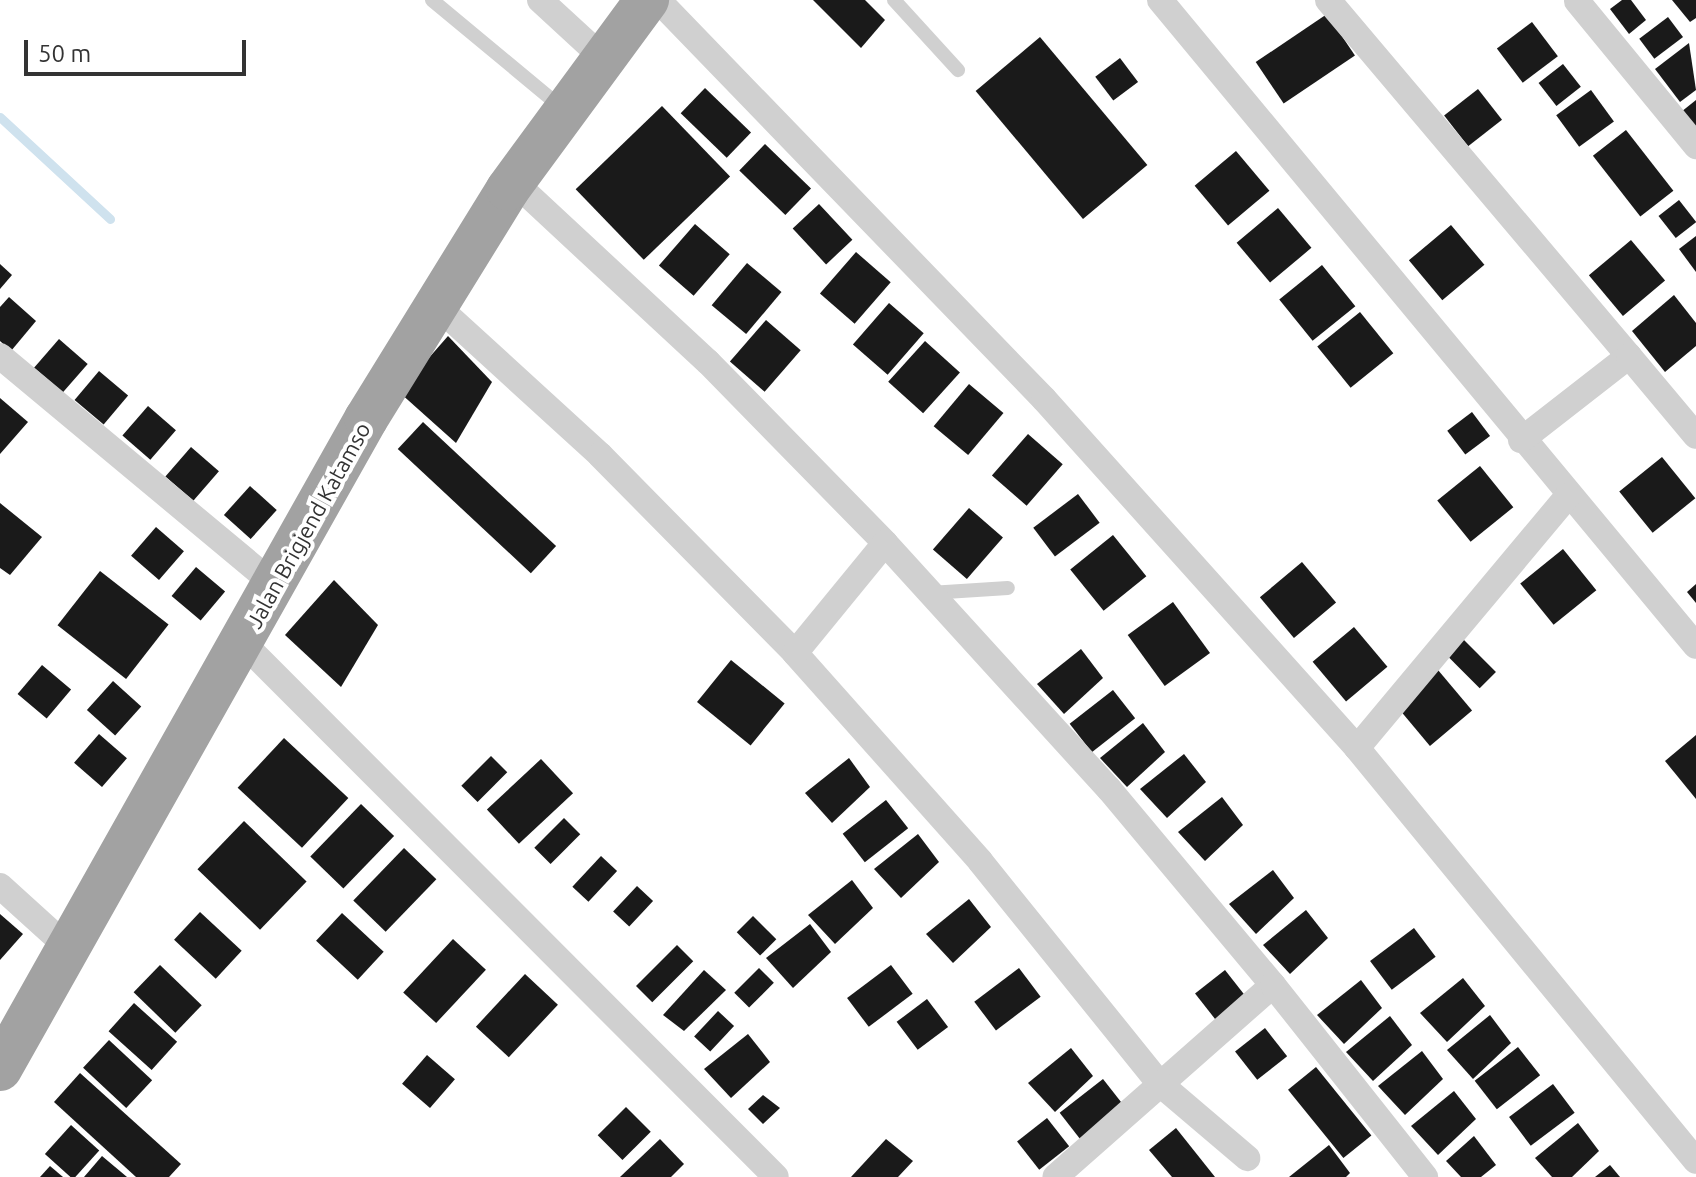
<!DOCTYPE html>
<style>
body{margin:0}
#map{position:relative;width:1696px;height:1177px;overflow:hidden;background:#fff;font-family:Ubuntu,sans-serif}
div>[style]{position:absolute}
[style*='--x']{left:calc(var(--x)*1px);top:calc(var(--y)*1px);width:calc(var(--w)*1px);rotate:calc(var(--a)*1deg)}
.stream>*{height:9px;margin:-4.5px;padding:0 4.5px;transform-origin:4.5px;border-radius:4.5px;background:#cfe2ee}
.building>*{inset:0;background:#1a1a1a;transform-origin:0 0}
.service>*{height:14px;margin:-7px;padding:0 7px;transform-origin:7px;border-radius:7px;background:#d0d0d0}
.minor>*{height:26px;margin:-13px;padding:0 13px;transform-origin:13px;border-radius:13px;background:#d0d0d0}
.trunk>*{height:44px;margin:-22px;padding:0 22px;transform-origin:22px;border-radius:22px;background:#a2a2a2}
span{translate:-50% -50%;white-space:nowrap;text-align:center;line-height:1.15;-webkit-text-stroke:8px #fff;paint-order:stroke}
.street-label{font-size:22px;color:#333}
.scale{position:absolute;left:24px;top:40px;width:222px;height:36px;box-sizing:border-box;border:4px solid #333;border-top:0;padding-left:10px;font-size:24px;line-height:28px;white-space:nowrap;color:#333;-webkit-text-stroke:6px #fff;paint-order:stroke}
</style>
<div id="map">
<div class="stream">
<div style="--x:0;--y:117;--w:150;--a:42.8"></div>
</div>
<div class="building">
<div style="clip-path:polygon(813px 0,865px 0,885px 20px,861px 48px)"></div>
<div style="clip-path:polygon(1622px 0,1631px 0,1646px 20px,1629px 34px,1610px 9px)"></div>
<div style="clip-path:polygon(1672px 0,1696px 0,1696px 18px,1690px 22px)"></div>
<div style="left:1327px;top:14px;width:50px;height:86px;rotate:56deg"></div>
<div style="left:1668px;top:17px;width:25px;height:36px;rotate:53deg"></div>
<div style="left:1532px;top:22px;width:43px;height:44px;rotate:53deg"></div>
<div style="left:1040px;top:37px;width:167px;height:84px;rotate:50deg"></div>
<div style="clip-path:polygon(1689px 43px,1696px 90px,1680px 102px,1655px 69px)"></div>
<div style="left:1120px;top:58px;width:30px;height:31px;rotate:53deg"></div>
<div style="left:1563px;top:64px;width:29px;height:31px;rotate:52deg"></div>
<div style="left:705px;top:88px;width:64px;height:35px;rotate:44deg"></div>
<div style="left:1478px;top:89px;width:39px;height:43px;rotate:52deg"></div>
<div style="left:1591px;top:90px;width:39px;height:43px;rotate:54deg"></div>
<div style="clip-path:polygon(1696px 100px,1696px 131px,1681px 112px)"></div>
<div style="left:662px;top:106px;width:98px;height:120px;rotate:46deg"></div>
<div style="left:1626px;top:130px;width:77px;height:42px;rotate:52deg"></div>
<div style="left:765px;top:144px;width:64px;height:37px;rotate:44deg"></div>
<div style="left:1236px;top:151px;width:52px;height:54px;rotate:50deg"></div>
<div style="left:1679px;top:200px;width:28px;height:26px;rotate:52deg"></div>
<div style="left:819px;top:204px;width:49px;height:36px;rotate:47deg"></div>
<div style="left:1278px;top:208px;width:52px;height:54px;rotate:50deg"></div>
<div style="left:695px;top:224px;width:46px;height:55px;rotate:41deg"></div>
<div style="left:1451px;top:225px;width:52px;height:55px;rotate:50deg"></div>
<div style="clip-path:polygon(1696px 236px,1696px 272px,1679px 249px)"></div>
<div style="left:1631px;top:240px;width:53px;height:55px;rotate:50deg"></div>
<div style="left:856px;top:252px;width:46px;height:55px;rotate:41deg"></div>
<div style="left:747px;top:263px;width:45px;height:55px;rotate:40deg"></div>
<div style="clip-path:polygon(0 264px,12px 275px,0 289px)"></div>
<div style="left:1322px;top:265px;width:53px;height:55px;rotate:51deg"></div>
<div style="clip-path:polygon(1674px 295px,1696px 323px,1696px 346px,1665px 372px,1632px 331px)"></div>
<div style="clip-path:polygon(9px 297px,36px 321px,11px 351px,0 341px,0 307px)"></div>
<div style="left:889px;top:303px;width:46px;height:55px;rotate:41deg"></div>
<div style="left:1360px;top:312px;width:53px;height:55px;rotate:51deg"></div>
<div style="left:766px;top:320px;width:46px;height:55px;rotate:41deg"></div>
<div style="clip-path:polygon(448px 336px,492px 382px,456px 443px,399px 392px)"></div>
<div style="left:59px;top:339px;width:38px;height:38px;rotate:41deg"></div>
<div style="left:925px;top:341px;width:47px;height:55px;rotate:42deg"></div>
<div style="left:99px;top:371px;width:38px;height:38px;rotate:40deg"></div>
<div style="left:969px;top:384px;width:45px;height:55px;rotate:40deg"></div>
<div style="clip-path:polygon(0 398px,28px 422px,0 454px)"></div>
<div style="left:148px;top:406px;width:37px;height:39px;rotate:41deg"></div>
<div style="left:1472px;top:412px;width:30px;height:31px;rotate:53deg"></div>
<div style="left:423px;top:422px;width:182px;height:37px;rotate:43deg"></div>
<div style="left:1028px;top:434px;width:46px;height:55px;rotate:41deg"></div>
<div style="left:191px;top:447px;width:37px;height:39px;rotate:41deg"></div>
<div style="left:1662px;top:457px;width:53px;height:55px;rotate:51deg"></div>
<div style="left:1480px;top:466px;width:53px;height:55px;rotate:51deg"></div>
<div style="left:250px;top:486px;width:36px;height:39px;rotate:42deg"></div>
<div style="left:1078px;top:494px;width:36px;height:56px;rotate:53deg"></div>
<div style="clip-path:polygon(0 503px,42px 537px,10px 575px,0 568px)"></div>
<div style="left:969px;top:508px;width:45px;height:55px;rotate:41deg"></div>
<div style="left:156px;top:527px;width:37px;height:38px;rotate:41deg"></div>
<div style="left:1113px;top:535px;width:53px;height:55px;rotate:51deg"></div>
<div style="left:1563px;top:549px;width:53px;height:55px;rotate:51deg"></div>
<div style="left:1302px;top:562px;width:53px;height:55px;rotate:50deg"></div>
<div style="left:196px;top:567px;width:38px;height:38px;rotate:40deg"></div>
<div style="left:100px;top:571px;width:87px;height:69px;rotate:38deg"></div>
<div style="clip-path:polygon(334px 580px,378px 625px,341px 687px,285px 635px)"></div>
<div style="clip-path:polygon(1696px 584px,1696px 603px,1687px 592px)"></div>
<div style="left:1173px;top:602px;width:63px;height:56px;rotate:54deg"></div>
<div style="left:1354px;top:627px;width:52px;height:54px;rotate:50deg"></div>
<div style="left:1462px;top:638px;width:48px;height:23px;rotate:45deg"></div>
<div style="clip-path:polygon(1081px 649px,1103px 678px,1064px 714px,1037px 684px)"></div>
<div style="left:731px;top:660px;width:69px;height:54px;rotate:39deg"></div>
<div style="left:42px;top:665px;width:38px;height:38px;rotate:40deg"></div>
<div style="left:1438px;top:670px;width:53px;height:55px;rotate:50deg"></div>
<div style="left:113px;top:681px;width:38px;height:39px;rotate:42deg"></div>
<div style="left:1113px;top:690px;width:36px;height:55px;rotate:52deg"></div>
<div style="clip-path:polygon(1143px 723px,1165px 752px,1127px 787px,1100px 758px)"></div>
<div style="left:99px;top:734px;width:37px;height:38px;rotate:41deg"></div>
<div style="clip-path:polygon(1696px 735px,1696px 799px,1665px 761px)"></div>
<div style="left:284px;top:738px;width:88px;height:68px;rotate:43deg"></div>
<div style="clip-path:polygon(1184px 754px,1206px 782px,1167px 818px,1140px 789px)"></div>
<div style="left:491px;top:756px;width:23px;height:42px;rotate:45deg"></div>
<div style="clip-path:polygon(849px 758px,870px 787px,832px 823px,805px 793px)"></div>
<div style="left:541px;top:759px;width:47px;height:74px;rotate:47deg"></div>
<div style="clip-path:polygon(1222px 797px,1243px 825px,1205px 861px,1178px 832px)"></div>
<div style="left:886px;top:800px;width:36px;height:55px;rotate:52deg"></div>
<div style="left:361px;top:804px;width:46px;height:73px;rotate:44deg"></div>
<div style="left:564px;top:818px;width:23px;height:42px;rotate:45deg"></div>
<div style="left:244px;top:821px;width:87px;height:67px;rotate:44deg"></div>
<div style="clip-path:polygon(918px 834px,939px 862px,901px 898px,874px 869px)"></div>
<div style="left:404px;top:848px;width:45px;height:73px;rotate:44deg"></div>
<div style="left:601px;top:856px;width:22px;height:42px;rotate:43deg"></div>
<div style="clip-path:polygon(1273px 870px,1294px 898px,1256px 934px,1229px 904px)"></div>
<div style="clip-path:polygon(852px 880px,873px 908px,835px 944px,808px 915px)"></div>
<div style="left:637px;top:886px;width:22px;height:35px;rotate:43deg"></div>
<div style="clip-path:polygon(969px 899px,991px 927px,953px 963px,926px 934px)"></div>
<div style="clip-path:polygon(1306px 910px,1328px 938px,1290px 974px,1263px 945px)"></div>
<div style="left:200px;top:912px;width:57px;height:38px;rotate:43deg"></div>
<div style="left:342px;top:913px;width:57px;height:38px;rotate:43deg"></div>
<div style="clip-path:polygon(0 914px,23px 934px,0 960px)"></div>
<div style="left:753px;top:916px;width:33px;height:23px;rotate:45deg"></div>
<div style="clip-path:polygon(810px 924px,831px 952px,793px 988px,766px 958px)"></div>
<div style="left:1414px;top:928px;width:36px;height:55px;rotate:53deg"></div>
<div style="left:453px;top:939px;width:45px;height:73px;rotate:43deg"></div>
<div style="left:677px;top:945px;width:23px;height:58px;rotate:45deg"></div>
<div style="left:160px;top:965px;width:58px;height:38px;rotate:44deg"></div>
<div style="left:891px;top:965px;width:36px;height:55px;rotate:53deg"></div>
<div style="left:759px;top:968px;width:21px;height:35px;rotate:45deg"></div>
<div style="left:1019px;top:968px;width:36px;height:56px;rotate:53deg"></div>
<div style="clip-path:polygon(704px 970px,726px 990px,684px 1031px,663px 1015px)"></div>
<div style="left:1225px;top:970px;width:36px;height:38px;rotate:52deg"></div>
<div style="left:525px;top:974px;width:45px;height:72px;rotate:43deg"></div>
<div style="clip-path:polygon(1463px 978px,1485px 1006px,1447px 1042px,1420px 1013px)"></div>
<div style="clip-path:polygon(1361px 980px,1382px 1008px,1344px 1044px,1317px 1015px)"></div>
<div style="left:927px;top:999px;width:35px;height:38px;rotate:53deg"></div>
<div style="left:134px;top:1003px;width:58px;height:38px;rotate:42deg"></div>
<div style="left:718px;top:1011px;width:22px;height:35px;rotate:43deg"></div>
<div style="clip-path:polygon(1490px 1015px,1511px 1043px,1473px 1079px,1447px 1050px)"></div>
<div style="clip-path:polygon(1390px 1016px,1412px 1045px,1373px 1081px,1346px 1052px)"></div>
<div style="left:1265px;top:1028px;width:36px;height:38px;rotate:52deg"></div>
<div style="clip-path:polygon(748px 1034px,770px 1062px,731px 1098px,704px 1069px)"></div>
<div style="left:109px;top:1040px;width:59px;height:38px;rotate:43deg"></div>
<div style="left:1518px;top:1047px;width:36px;height:55px;rotate:52deg"></div>
<div style="clip-path:polygon(1071px 1048px,1093px 1076px,1055px 1112px,1028px 1083px)"></div>
<div style="clip-path:polygon(1422px 1051px,1443px 1079px,1405px 1115px,1378px 1086px)"></div>
<div style="left:427px;top:1055px;width:37px;height:38px;rotate:41deg"></div>
<div style="left:1316px;top:1067px;width:88px;height:36px;rotate:51deg"></div>
<div style="clip-path:polygon(80px 1073px,181px 1164px,169px 1177px,136px 1177px,54px 1102px)"></div>
<div style="left:1103px;top:1079px;width:36px;height:55px;rotate:52deg"></div>
<div style="left:1553px;top:1084px;width:36px;height:55px;rotate:53deg"></div>
<div style="clip-path:polygon(1454px 1091px,1476px 1119px,1438px 1155px,1411px 1126px)"></div>
<div style="clip-path:polygon(763px 1095px,780px 1108px,763px 1124px,748px 1109px)"></div>
<div style="left:626px;top:1107px;width:35px;height:40px;rotate:45deg"></div>
<div style="left:1047px;top:1118px;width:36px;height:38px;rotate:52deg"></div>
<div style="clip-path:polygon(1578px 1123px,1599px 1151px,1572px 1177px,1552px 1177px,1535px 1158px)"></div>
<div style="left:71px;top:1125px;width:38px;height:39px;rotate:42deg"></div>
<div style="clip-path:polygon(1176px 1128px,1215px 1177px,1172px 1177px,1149px 1150px)"></div>
<div style="clip-path:polygon(1474px 1136px,1496px 1165px,1481px 1177px,1461px 1177px,1446px 1161px)"></div>
<div style="clip-path:polygon(660px 1139px,684px 1164px,671px 1177px,620px 1177px)"></div>
<div style="clip-path:polygon(886px 1139px,913px 1161px,898px 1177px,851px 1177px)"></div>
<div style="clip-path:polygon(1329px 1145px,1350px 1173px,1346px 1177px,1289px 1177px)"></div>
<div style="clip-path:polygon(102px 1156px,127px 1177px,84px 1177px)"></div>
<div style="clip-path:polygon(1610px 1165px,1620px 1177px,1595px 1177px)"></div>
<div style="clip-path:polygon(50px 1166px,63px 1177px,40px 1177px)"></div>
</div>
<div class="service">
<div style="--x:432;--y:0;--w:168;--a:39.7"></div>
<div style="--x:894;--y:0;--w:95;--a:47.6"></div>
<div style="--x:930;--y:593;--w:78;--a:-3.7"></div>
</div>
<div class="minor">
<div style="--x:540;--y:0;--w:84;--a:42.6"></div>
<div style="--x:658;--y:0;--w:555;--a:45.95"></div>
<div style="--x:1044;--y:399;--w:469;--a:48.1"></div>
<div style="--x:1357;--y:748;--w:534;--a:50.62"></div>
<div style="--x:1160;--y:0;--w:839;--a:50.32"></div>
<div style="--x:1328;--y:0;--w:466;--a:49.8"></div>
<div style="--x:1629;--y:356;--w:137;--a:142.1"></div>
<div style="--x:1577;--y:1;--w:188;--a:50.6"></div>
<div style="--x:513;--y:181;--w:266;--a:42.9"></div>
<div style="--x:708;--y:362;--w:253;--a:45.6"></div>
<div style="--x:885;--y:543;--w:333;--a:47.7"></div>
<div style="--x:1109;--y:789;--w:256;--a:50.1"></div>
<div style="--x:1273;--y:985;--w:290;--a:138.6"></div>
<div style="--x:437;--y:306;--w:221;--a:42.4"></div>
<div style="--x:600;--y:455;--w:278;--a:45.4"></div>
<div style="--x:795;--y:653;--w:278;--a:48.3"></div>
<div style="--x:980;--y:861;--w:285;--a:51.1"></div>
<div style="--x:1159;--y:1083;--w:116;--a:40.4"></div>
<div style="--x:0;--y:356;--w:358;--a:39.8"></div>
<div style="--x:1629;--y:356;--w:104;--a:50.1"></div>
<div style="--x:243;--y:643;--w:754;--a:45.05"></div>
<div style="--x:795;--y:653;--w:142;--a:-50.7"></div>
<div style="--x:1357;--y:748;--w:329;--a:-50.1"></div>
<div style="--x:0;--y:886;--w:97;--a:42.1"></div>
<div style="--x:1273;--y:985;--w:245;--a:51.6"></div>
</div>
<div class="trunk">
<div style="--x:0;--y:1069;--w:746;--a:-60.62"></div>
<div style="--x:366;--y:419;--w:270;--a:-58.3"></div>
<div style="--x:508;--y:189;--w:235;--a:-53.7"></div>
</div>
<div class="street-label">
<span style="left:308px;top:525px;rotate:-61deg">Jalan Brigjend Katamso</span>
</div>
<div class="scale">50 m</div>
</div>
